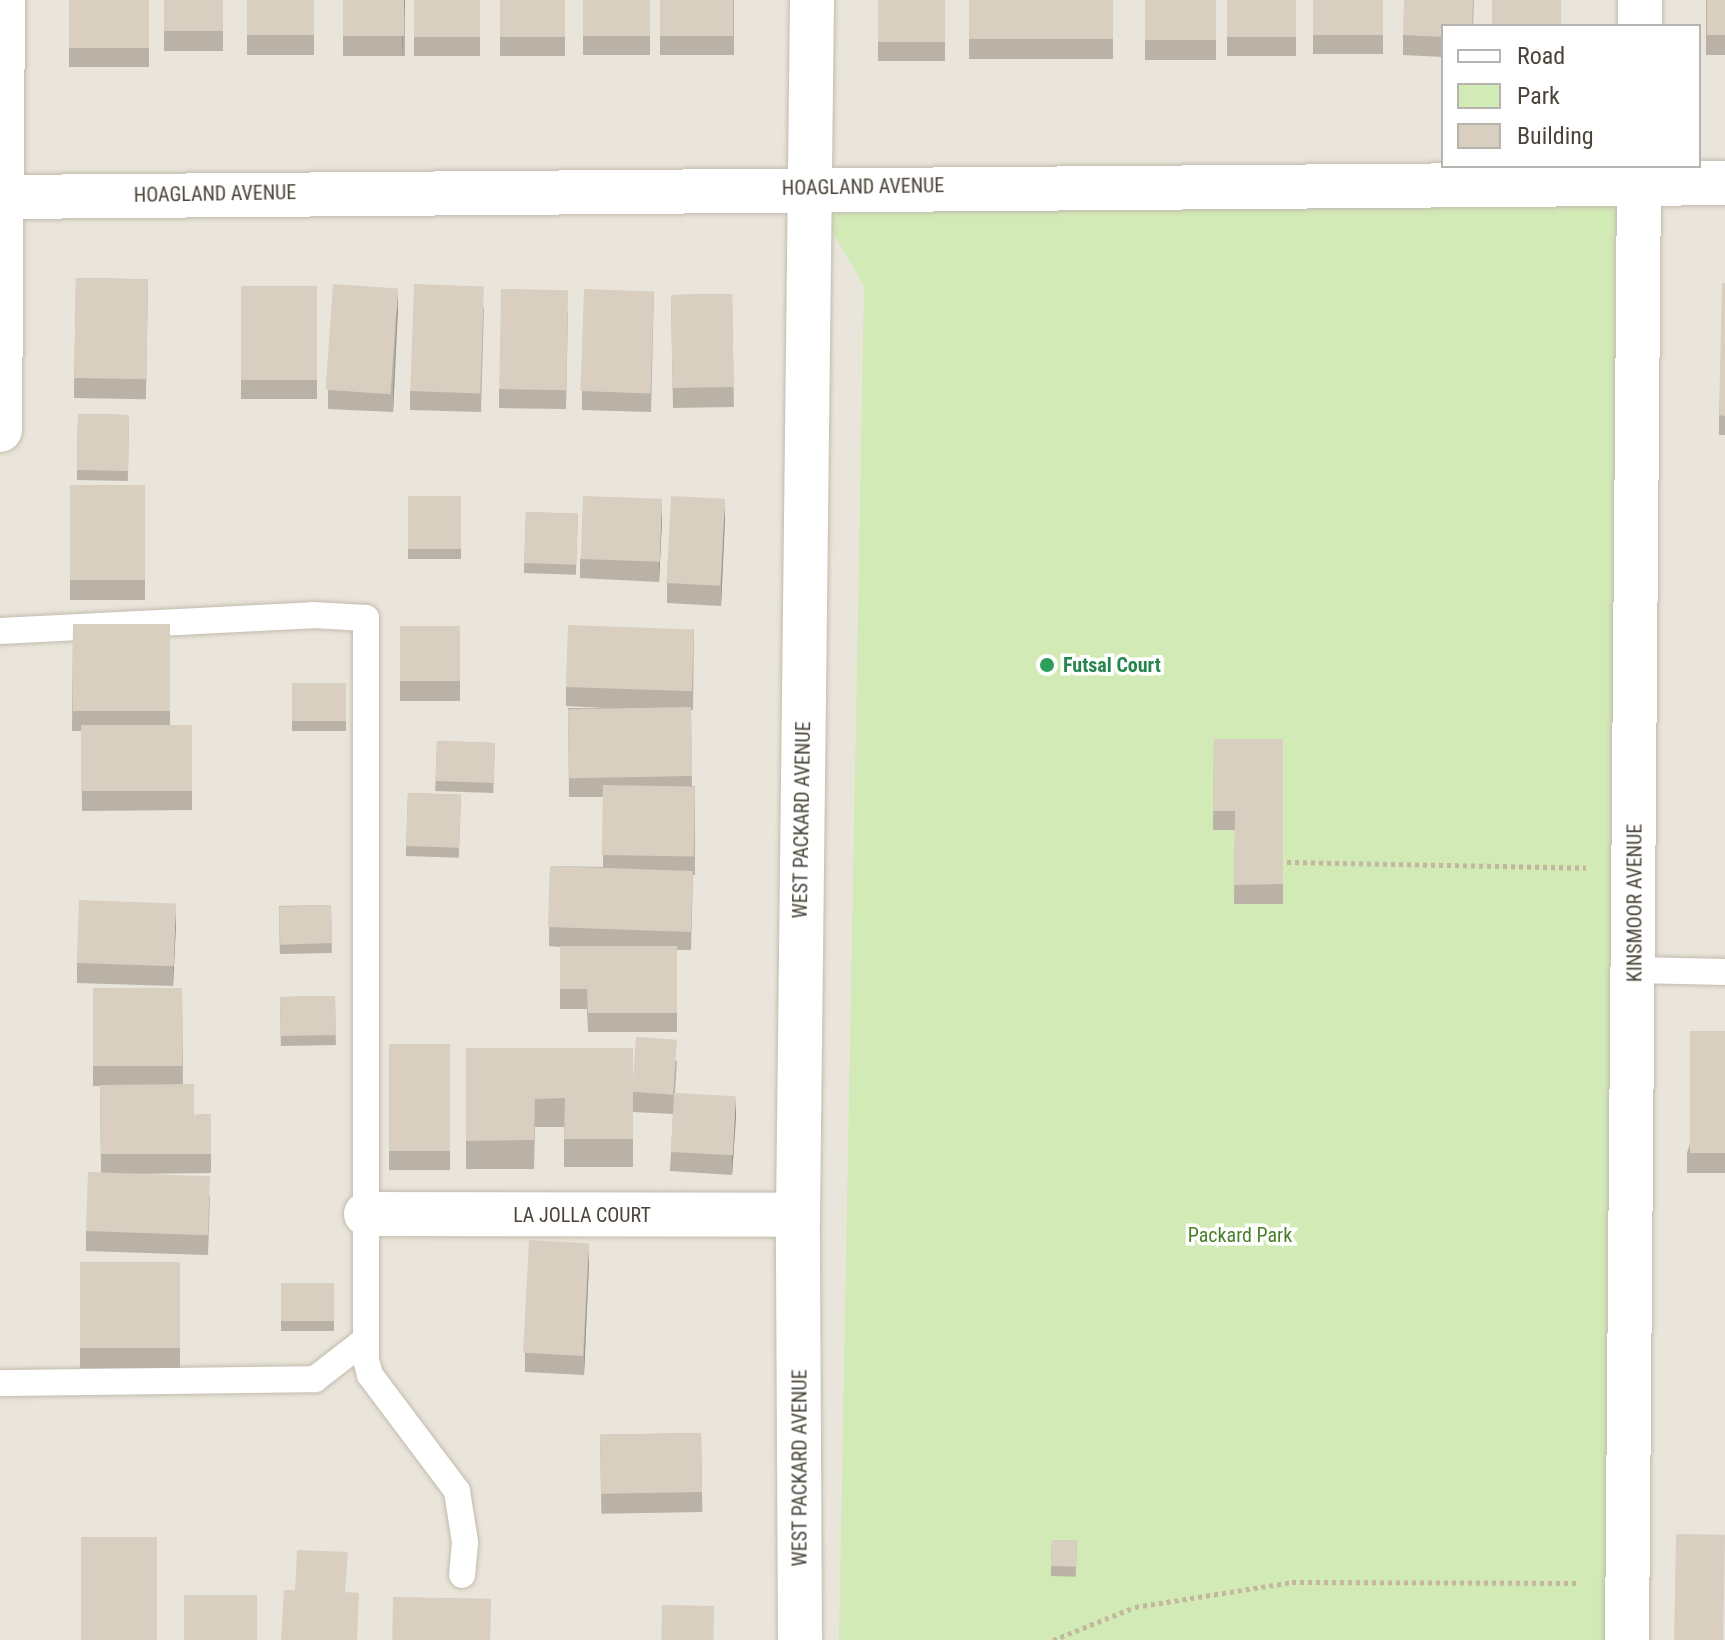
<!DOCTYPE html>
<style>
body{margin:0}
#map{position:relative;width:1725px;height:1640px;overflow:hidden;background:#f6f3ec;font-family:"Roboto Condensed",sans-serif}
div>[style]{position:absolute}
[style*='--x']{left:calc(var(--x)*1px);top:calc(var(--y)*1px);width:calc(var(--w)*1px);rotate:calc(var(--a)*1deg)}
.residential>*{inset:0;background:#eae5da}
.green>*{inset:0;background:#d2eab5}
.path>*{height:5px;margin-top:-2.5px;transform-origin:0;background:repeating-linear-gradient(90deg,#c4b79f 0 4px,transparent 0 8px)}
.roads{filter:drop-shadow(0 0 2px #c2bbae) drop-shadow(0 0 2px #c2bbae)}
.service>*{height:26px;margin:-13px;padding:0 13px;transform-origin:13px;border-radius:13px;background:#fff}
.minor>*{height:44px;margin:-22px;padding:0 22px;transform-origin:22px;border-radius:22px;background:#fff}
.wall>*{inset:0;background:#bab2a6;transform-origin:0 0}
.shaded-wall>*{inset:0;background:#979187}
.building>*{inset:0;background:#d8cfc1;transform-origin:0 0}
.dots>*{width:22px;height:22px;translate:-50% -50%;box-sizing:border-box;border:4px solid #fff;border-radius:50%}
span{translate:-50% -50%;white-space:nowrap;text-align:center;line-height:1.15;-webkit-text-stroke:7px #fff;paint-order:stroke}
.street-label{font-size:20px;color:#4b4439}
.leisure-label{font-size:20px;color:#27864d;font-weight:700}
.left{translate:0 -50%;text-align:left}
.park-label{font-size:20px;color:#4a7f2a}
.legend{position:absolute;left:1441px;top:24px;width:260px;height:144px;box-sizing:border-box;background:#fff;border:2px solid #b7b4b0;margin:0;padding:10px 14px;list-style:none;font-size:24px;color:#4b4439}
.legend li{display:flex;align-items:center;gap:16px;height:40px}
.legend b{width:40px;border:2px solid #b7b4b0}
</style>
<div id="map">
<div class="residential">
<div style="clip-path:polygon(evenodd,0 0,1725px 0,1725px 1640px,0 1640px,0 0,1443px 26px,1699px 26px,1699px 166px,1443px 166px,1443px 26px)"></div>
</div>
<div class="green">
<div style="clip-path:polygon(1639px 181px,1627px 1640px,839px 1640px,864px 286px,807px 188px)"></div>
</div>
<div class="path">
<div style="--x:1287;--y:862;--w:299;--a:1.1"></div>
<div style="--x:1053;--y:1640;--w:88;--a:-21.9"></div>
<div style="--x:1135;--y:1607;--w:159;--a:-9"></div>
<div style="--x:1292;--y:1582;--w:287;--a:0.2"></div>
</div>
<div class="roads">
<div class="service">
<div style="--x:0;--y:631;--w:313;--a:-2.9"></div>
<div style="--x:313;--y:615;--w:53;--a:3.2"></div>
<div style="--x:366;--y:618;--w:742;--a:90"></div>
<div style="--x:366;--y:1360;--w:16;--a:75"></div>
<div style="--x:370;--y:1375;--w:145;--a:53.1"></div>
<div style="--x:457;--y:1491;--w:52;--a:81.1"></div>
<div style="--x:465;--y:1542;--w:33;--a:95"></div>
<div style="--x:1635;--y:970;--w:90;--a:1.3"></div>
<div style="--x:0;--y:1383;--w:315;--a:-0.7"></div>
<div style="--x:315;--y:1379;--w:62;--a:-37.8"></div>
</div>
<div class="minor">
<div style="--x:1640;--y:26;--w:26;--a:-90"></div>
<div style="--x:0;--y:197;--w:1725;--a:-0.46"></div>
<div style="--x:0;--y:430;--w:430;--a:-89.6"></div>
<div style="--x:366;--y:1214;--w:432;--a:0.1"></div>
<div style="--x:800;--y:1640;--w:425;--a:-90.3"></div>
<div style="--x:798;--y:1215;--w:1215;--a:-89.34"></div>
<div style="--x:1627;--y:1640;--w:1474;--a:-89.53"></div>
</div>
</div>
<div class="wall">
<div style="left:69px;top:0;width:80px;height:67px"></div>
<div style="left:164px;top:0;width:59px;height:51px"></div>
<div style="left:247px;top:0;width:67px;height:55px"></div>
<div style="left:343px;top:0;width:62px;height:56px"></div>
<div style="left:414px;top:0;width:66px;height:56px"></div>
<div style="left:500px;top:0;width:65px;height:56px"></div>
<div style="left:583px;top:0;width:67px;height:55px"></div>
<div style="left:660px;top:0;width:74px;height:55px"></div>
<div style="left:878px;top:0;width:67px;height:61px"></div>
<div style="left:969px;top:0;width:144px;height:59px"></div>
<div style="left:1145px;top:0;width:71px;height:60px"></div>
<div style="left:1227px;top:0;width:69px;height:56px"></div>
<div style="left:1313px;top:0;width:70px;height:54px"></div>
<div style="clip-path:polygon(1474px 0,1473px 26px,1443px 26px,1443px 57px,1403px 55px,1403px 35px)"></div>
<div style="left:1706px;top:0;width:19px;height:55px"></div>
<div style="left:76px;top:278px;width:72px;height:120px;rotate:1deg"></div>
<div style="clip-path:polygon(1725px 283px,1725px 435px,1719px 435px,1719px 415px)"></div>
<div style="left:241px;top:286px;width:76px;height:113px"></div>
<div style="clip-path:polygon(654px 291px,651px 412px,582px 410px,582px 391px)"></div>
<div style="left:732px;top:294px;width:113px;height:61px;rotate:89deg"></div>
<div style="clip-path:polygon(398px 307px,393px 412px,328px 409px,328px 390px)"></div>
<div style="clip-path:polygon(484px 307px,481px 412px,410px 410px,410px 391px)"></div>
<div style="clip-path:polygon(568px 310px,566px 409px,499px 408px,499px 389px)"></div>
<div style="left:78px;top:414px;width:51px;height:66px;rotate:1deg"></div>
<div style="left:70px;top:485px;width:75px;height:115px"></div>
<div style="left:461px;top:496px;width:63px;height:53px;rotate:90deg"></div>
<div style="left:526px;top:512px;width:52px;height:61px;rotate:2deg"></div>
<div style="clip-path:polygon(725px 518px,721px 606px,667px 603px,667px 583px)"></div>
<div style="clip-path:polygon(662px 519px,659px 582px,580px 578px,580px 559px)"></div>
<div style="clip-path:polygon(73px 624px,170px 624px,170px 725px,192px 725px,192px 810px,82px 811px,81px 731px,72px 731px)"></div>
<div style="left:400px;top:626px;width:60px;height:75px"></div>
<div style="clip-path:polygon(694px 629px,693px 710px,691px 710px,692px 786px,695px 786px,695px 875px,693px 875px,691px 950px,677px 950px,677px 1032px,588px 1032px,587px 1009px,560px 1009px,560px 947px,549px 946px,550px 866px,603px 867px,603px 797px,569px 797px,568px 708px,605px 708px,566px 706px,566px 687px)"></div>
<div style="left:346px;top:683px;width:48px;height:54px;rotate:90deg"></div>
<div style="clip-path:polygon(1214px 739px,1283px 739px,1283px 904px,1234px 904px,1235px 830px,1213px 830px)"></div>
<div style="left:437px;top:741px;width:58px;height:50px;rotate:2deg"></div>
<div style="left:408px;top:793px;width:53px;height:63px;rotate:2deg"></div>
<div style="left:331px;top:905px;width:48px;height:52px;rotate:89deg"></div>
<div style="clip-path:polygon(176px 923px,173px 986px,77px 983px,77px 963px)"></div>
<div style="clip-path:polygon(93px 988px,182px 988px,183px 1084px,194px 1115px,211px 1114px,211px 1173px,126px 1174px,210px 1196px,208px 1255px,86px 1251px,86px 1231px,101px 1173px,100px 1086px,93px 1086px)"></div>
<div style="left:335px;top:996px;width:49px;height:55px;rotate:89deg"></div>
<div style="clip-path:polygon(1725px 1031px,1725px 1173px,1687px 1173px,1687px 1153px)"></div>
<div style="left:389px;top:1044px;width:61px;height:126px"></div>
<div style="clip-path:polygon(466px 1048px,633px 1092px,677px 1060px,675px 1093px,736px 1116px,732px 1175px,670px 1171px,673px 1114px,633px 1112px,633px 1167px,564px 1167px,564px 1127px,535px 1127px,534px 1169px,466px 1169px)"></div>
<div style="left:80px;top:1262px;width:100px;height:106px"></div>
<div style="clip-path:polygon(589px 1262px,584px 1375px,525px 1372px,525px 1353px)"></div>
<div style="left:281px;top:1283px;width:53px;height:48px"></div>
<div style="left:701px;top:1433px;width:79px;height:101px;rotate:89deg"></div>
<div style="left:1052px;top:1540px;width:25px;height:36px;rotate:2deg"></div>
</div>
<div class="shaded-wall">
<div style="clip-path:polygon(404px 0,405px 0,402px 59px,402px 39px)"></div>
<div style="clip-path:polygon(398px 288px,398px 307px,393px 412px,393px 392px)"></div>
<div style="clip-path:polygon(662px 499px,662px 519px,659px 582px,659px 562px)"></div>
<div style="clip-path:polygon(725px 499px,725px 518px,721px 606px,721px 586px)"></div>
<div style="clip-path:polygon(176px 903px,176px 923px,173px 986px,173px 966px)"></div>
<div style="clip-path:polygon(736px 1096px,736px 1116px,732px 1175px,732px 1155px)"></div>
<div style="clip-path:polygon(589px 1243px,589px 1262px,584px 1375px,584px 1355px)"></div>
</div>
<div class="building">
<div style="left:69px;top:0;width:80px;height:48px"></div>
<div style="left:164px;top:0;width:59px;height:31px"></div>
<div style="left:247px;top:0;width:67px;height:35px"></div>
<div style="left:343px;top:0;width:61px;height:36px"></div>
<div style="left:414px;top:0;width:66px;height:37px"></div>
<div style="left:500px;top:0;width:65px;height:37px"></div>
<div style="left:583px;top:0;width:67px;height:36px"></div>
<div style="left:660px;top:0;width:73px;height:36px"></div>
<div style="left:878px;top:0;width:67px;height:42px"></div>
<div style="left:969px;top:0;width:144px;height:39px"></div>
<div style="left:1145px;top:0;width:71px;height:40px"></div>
<div style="left:1227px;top:0;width:69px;height:37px"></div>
<div style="left:1313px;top:0;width:70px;height:35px"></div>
<div style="clip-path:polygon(1404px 0,1473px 0,1472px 26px,1443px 26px,1443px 37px,1403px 35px)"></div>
<div style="left:1492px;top:0;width:69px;height:26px"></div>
<div style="left:1707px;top:0;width:18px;height:35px"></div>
<div style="left:76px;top:278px;width:72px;height:100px;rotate:1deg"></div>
<div style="clip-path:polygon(1722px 283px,1725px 283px,1725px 416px,1719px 415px)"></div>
<div style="left:333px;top:284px;width:65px;height:106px;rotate:4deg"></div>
<div style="left:414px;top:284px;width:70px;height:107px;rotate:2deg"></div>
<div style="left:241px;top:286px;width:76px;height:94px"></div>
<div style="left:501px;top:289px;width:67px;height:100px;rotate:1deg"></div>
<div style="left:584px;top:289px;width:70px;height:102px;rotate:2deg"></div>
<div style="left:732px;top:294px;width:93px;height:61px;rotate:89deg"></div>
<div style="left:78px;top:414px;width:51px;height:56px;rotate:1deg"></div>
<div style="left:70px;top:485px;width:75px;height:95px"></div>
<div style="left:461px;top:496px;width:53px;height:53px;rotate:90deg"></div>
<div style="left:583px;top:496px;width:79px;height:63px;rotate:2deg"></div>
<div style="left:671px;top:496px;width:54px;height:87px;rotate:3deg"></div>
<div style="left:526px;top:512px;width:52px;height:51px;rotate:2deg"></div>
<div style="left:73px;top:624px;width:97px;height:87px"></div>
<div style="left:568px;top:625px;width:126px;height:62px;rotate:2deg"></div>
<div style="left:400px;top:626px;width:60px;height:55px"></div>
<div style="left:346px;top:683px;width:38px;height:54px;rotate:90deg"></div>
<div style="left:691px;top:707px;width:69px;height:123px;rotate:89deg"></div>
<div style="left:192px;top:725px;width:66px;height:111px;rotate:90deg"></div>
<div style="clip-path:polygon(1214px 739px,1283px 739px,1283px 884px,1234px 885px,1235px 811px,1213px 811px)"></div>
<div style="left:437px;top:741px;width:58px;height:40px;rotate:2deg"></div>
<div style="left:603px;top:785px;width:92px;height:70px;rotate:1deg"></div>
<div style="left:408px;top:793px;width:53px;height:53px;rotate:2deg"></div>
<div style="left:550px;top:866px;width:143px;height:61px;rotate:2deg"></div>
<div style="left:79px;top:900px;width:97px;height:63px;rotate:2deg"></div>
<div style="left:331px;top:905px;width:38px;height:52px;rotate:88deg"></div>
<div style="clip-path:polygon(560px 946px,677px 946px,677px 1013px,588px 1013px,587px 989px,560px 989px)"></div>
<div style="left:93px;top:988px;width:89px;height:78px"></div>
<div style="left:335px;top:996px;width:39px;height:55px;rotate:89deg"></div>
<div style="left:1690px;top:1031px;width:35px;height:122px"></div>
<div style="left:636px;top:1037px;width:41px;height:55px;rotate:4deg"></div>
<div style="left:389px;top:1044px;width:61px;height:107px"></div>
<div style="clip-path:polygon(466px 1048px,633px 1048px,633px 1139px,564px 1139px,565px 1098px,535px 1099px,534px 1140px,466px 1141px)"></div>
<div style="clip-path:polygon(194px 1084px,194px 1115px,211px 1114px,211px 1154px,101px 1154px,100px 1085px)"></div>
<div style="left:674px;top:1093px;width:62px;height:59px;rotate:3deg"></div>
<div style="left:88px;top:1172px;width:122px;height:59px;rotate:2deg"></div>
<div style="left:529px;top:1240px;width:60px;height:113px;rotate:3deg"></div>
<div style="left:80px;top:1262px;width:100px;height:86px"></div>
<div style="left:281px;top:1283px;width:53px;height:38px"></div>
<div style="left:701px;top:1433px;width:59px;height:101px;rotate:89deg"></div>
<div style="left:1676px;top:1534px;width:49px;height:106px;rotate:1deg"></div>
<div style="left:81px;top:1537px;width:76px;height:103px"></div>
<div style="left:1052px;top:1540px;width:25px;height:26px;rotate:2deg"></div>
<div style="clip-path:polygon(297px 1550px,348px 1552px,345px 1592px,359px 1593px,357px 1640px,281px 1640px,284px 1590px,295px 1590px)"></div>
<div style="left:257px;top:1595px;width:45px;height:73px;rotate:90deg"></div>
<div style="left:393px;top:1597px;width:98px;height:43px;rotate:1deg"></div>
<div style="left:662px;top:1605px;width:52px;height:35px;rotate:1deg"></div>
</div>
<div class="dots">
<div style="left:1047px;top:665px;background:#2e9e5b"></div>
</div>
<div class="street-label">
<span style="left:863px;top:187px;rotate:-1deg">HOAGLAND AVENUE</span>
<span style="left:215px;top:194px;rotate:-1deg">HOAGLAND AVENUE</span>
<span style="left:802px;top:820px;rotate:-89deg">WEST PACKARD AVENUE</span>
<span style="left:1635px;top:903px;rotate:-90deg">KINSMOOR AVENUE</span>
<span style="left:582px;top:1215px">LA JOLLA COURT</span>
<span style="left:800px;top:1468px;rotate:-90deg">WEST PACKARD AVENUE</span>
</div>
<div class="leisure-label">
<span class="left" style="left:1063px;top:665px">Futsal Court</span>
</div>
<div class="park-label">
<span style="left:1240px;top:1235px">Packard Park</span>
</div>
<ul class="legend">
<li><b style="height:10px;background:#fff"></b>Road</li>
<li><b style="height:22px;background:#d2eab5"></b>Park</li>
<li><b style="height:22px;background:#d8cfc1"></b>Building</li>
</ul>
</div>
